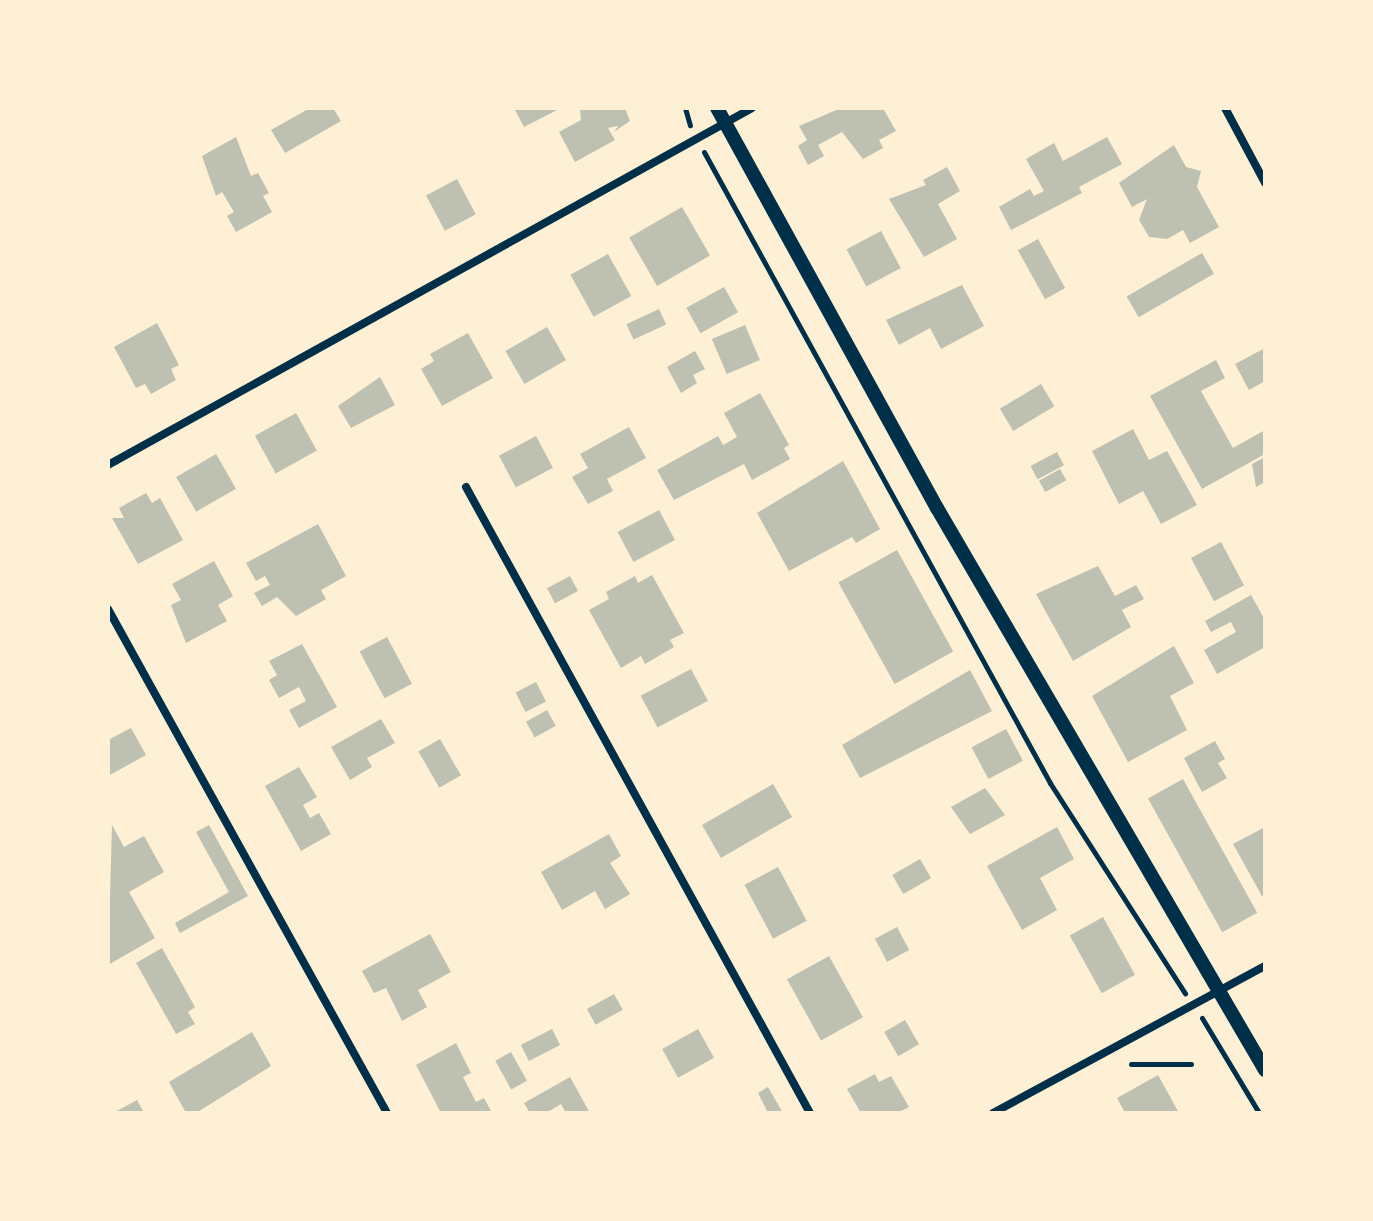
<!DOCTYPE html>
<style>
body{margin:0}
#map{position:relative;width:1373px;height:1221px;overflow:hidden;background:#fdf0d5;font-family:Manrope,sans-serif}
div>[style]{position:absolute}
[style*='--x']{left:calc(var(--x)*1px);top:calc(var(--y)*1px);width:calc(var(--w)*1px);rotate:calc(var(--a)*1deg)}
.building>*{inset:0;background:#bec0b2;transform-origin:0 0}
.path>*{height:5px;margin:-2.5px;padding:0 2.5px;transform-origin:2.5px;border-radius:2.5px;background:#003049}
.minor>*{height:8px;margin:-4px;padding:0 4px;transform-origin:4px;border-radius:4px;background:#003049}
.tertiary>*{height:14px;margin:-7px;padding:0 7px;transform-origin:7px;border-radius:7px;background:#003049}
span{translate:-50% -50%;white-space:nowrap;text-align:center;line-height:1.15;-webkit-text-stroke:7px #fdf0d5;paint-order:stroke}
.frame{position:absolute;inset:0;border:110px solid #fdf0d5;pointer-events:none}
</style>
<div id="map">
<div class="building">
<div style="clip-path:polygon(310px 108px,333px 108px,341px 121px,285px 153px,271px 130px)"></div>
<div style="clip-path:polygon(514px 108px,561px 108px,524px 127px)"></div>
<div style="clip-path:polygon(580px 108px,625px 108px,630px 121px,614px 132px,618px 126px,608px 128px,615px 140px,575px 162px,559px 132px,581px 120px)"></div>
<div style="clip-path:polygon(841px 108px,883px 108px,896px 131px,879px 140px,883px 148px,863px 159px,842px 132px,818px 145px,824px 156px,808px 165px,798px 146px,807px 140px,799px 126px)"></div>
<div style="clip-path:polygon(236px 137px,251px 176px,258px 173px,269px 193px,263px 196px,272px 212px,236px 232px,227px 216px,234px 212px,222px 192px,216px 196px,202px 156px)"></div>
<div style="clip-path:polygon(1107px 137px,1122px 164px,1079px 187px,1082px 193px,1011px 230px,999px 207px,1030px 189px,1034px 196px,1044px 191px,1026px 159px,1054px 143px,1063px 161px)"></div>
<div style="clip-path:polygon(1174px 145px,1186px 167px,1201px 171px,1197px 187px,1219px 227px,1190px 243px,1183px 230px,1167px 239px,1149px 237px,1139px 220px,1147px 199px,1132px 207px,1119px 183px)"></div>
<div style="clip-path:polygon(947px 167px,960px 191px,938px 204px,957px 239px,924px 257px,889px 199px,926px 185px,923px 180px)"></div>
<div style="left:457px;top:179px;width:40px;height:35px;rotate:62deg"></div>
<div style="left:682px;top:207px;width:56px;height:61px;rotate:60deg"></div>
<div style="left:881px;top:231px;width:42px;height:39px;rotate:62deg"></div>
<div style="left:1038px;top:239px;width:56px;height:23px;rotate:61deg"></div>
<div style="left:1202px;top:253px;width:24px;height:87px;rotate:60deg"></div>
<div style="left:608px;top:254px;width:48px;height:43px;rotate:61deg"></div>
<div style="clip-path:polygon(962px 285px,984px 326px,941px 349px,930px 328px,899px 345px,886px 320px)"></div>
<div style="left:724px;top:287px;width:29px;height:43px;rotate:61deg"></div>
<div style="left:659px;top:309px;width:17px;height:36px;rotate:65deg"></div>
<div style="clip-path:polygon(157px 323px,179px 365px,171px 369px,176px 380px,151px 394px,145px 384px,136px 388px,114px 347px)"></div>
<div style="left:745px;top:325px;width:38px;height:36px;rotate:67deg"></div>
<div style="left:547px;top:327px;width:38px;height:48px;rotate:60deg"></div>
<div style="clip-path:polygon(468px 333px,493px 378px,442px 406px,421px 369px,434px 361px,430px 354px)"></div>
<div style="clip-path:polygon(1265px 348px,1265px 381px,1249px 390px,1235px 364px)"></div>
<div style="clip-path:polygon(695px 351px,705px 369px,693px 375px,697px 383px,681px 393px,667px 367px)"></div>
<div style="clip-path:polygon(1216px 360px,1225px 378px,1201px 391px,1233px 448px,1265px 430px,1265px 454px,1202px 489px,1150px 396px)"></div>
<div style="clip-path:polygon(380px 377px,395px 405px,351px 428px,338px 406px)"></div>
<div style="left:1041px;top:384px;width:26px;height:48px;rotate:59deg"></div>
<div style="clip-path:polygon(760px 393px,789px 445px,784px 448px,790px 459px,752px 480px,744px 464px,674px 500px,657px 470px,718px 436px,723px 445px,737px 437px,724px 413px)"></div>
<div style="left:296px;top:413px;width:43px;height:47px;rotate:61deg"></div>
<div style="clip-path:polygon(629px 427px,646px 458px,607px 479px,613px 491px,588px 504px,572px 477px,588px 468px,580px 454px)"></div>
<div style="clip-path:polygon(1133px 429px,1149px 460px,1167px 451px,1197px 505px,1161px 524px,1143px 491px,1119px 504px,1092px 451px)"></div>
<div style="left:536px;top:436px;width:36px;height:42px;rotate:62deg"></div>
<div style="left:1057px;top:452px;width:15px;height:30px;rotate:62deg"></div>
<div style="left:216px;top:454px;width:40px;height:46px;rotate:60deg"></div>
<div style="clip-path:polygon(1263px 458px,1265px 482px,1256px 487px,1252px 464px)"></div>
<div style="clip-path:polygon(843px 461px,880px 529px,856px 543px,852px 537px,789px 571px,757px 513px)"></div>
<div style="left:1060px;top:469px;width:13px;height:24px;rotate:61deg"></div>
<div style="clip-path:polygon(146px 493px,152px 503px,160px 498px,183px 540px,138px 564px,112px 518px,124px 518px,119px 508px)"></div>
<div style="left:659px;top:510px;width:34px;height:47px;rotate:62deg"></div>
<div style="clip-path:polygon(318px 524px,346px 576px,321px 590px,326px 599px,296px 616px,277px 597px,262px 606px,254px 593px,270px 585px,265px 576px,256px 581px,246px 563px)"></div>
<div style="left:1221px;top:542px;width:49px;height:34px;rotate:62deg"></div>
<div style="left:897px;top:550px;width:116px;height:67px;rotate:61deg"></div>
<div style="clip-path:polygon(214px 561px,233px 596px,218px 605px,227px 621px,186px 643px,171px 605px,181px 600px,172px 584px)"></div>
<div style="clip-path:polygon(1098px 566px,1115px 596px,1136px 585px,1144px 599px,1122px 610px,1131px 627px,1073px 661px,1036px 594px)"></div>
<div style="clip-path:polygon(652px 575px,684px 633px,670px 640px,674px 647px,645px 664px,641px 656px,621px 668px,589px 610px,609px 599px,606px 592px,635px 576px,638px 583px)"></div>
<div style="left:570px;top:576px;width:17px;height:26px;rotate:62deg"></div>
<div style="clip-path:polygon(1251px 595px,1265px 620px,1265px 647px,1217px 674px,1204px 650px,1236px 632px,1231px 622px,1211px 632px,1205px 621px)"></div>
<div style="left:387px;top:637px;width:53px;height:31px;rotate:62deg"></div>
<div style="clip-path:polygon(302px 644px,337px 707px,299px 728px,289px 710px,306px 701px,299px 687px,279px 698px,269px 680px,277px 675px,269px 661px)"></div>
<div style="clip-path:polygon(1174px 646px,1194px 683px,1170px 696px,1187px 730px,1128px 762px,1092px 696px)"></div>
<div style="left:691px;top:669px;width:36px;height:57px;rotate:62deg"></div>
<div style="clip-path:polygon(970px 670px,992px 711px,860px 778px,842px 745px)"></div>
<div style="left:536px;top:682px;width:22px;height:23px;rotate:63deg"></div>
<div style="left:547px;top:710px;width:18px;height:24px;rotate:61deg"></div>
<div style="clip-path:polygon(381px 719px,395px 743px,367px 758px,372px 767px,350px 780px,331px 747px)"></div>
<div style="clip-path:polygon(131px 728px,146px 755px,108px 776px,108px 740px)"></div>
<div style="left:1006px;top:729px;width:36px;height:39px;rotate:62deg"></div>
<div style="left:440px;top:739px;width:42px;height:25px;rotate:60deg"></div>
<div style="clip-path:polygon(1215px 741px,1225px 759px,1218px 763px,1227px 778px,1202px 792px,1184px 758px)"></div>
<div style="clip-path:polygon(299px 767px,317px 797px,303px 805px,310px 818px,319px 813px,331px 834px,301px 851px,265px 786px)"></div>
<div style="left:1183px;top:779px;width:153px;height:40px;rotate:61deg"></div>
<div style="left:773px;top:784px;width:38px;height:82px;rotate:60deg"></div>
<div style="clip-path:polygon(985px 788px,1005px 815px,970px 834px,951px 807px)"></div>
<div style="clip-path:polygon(112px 825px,124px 847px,144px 836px,164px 872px,129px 892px,155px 938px,108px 965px)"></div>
<div style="clip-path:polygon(209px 825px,248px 896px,180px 933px,175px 923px,229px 892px,196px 832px)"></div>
<div style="clip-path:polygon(1057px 827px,1074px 859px,1040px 878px,1057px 910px,1022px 930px,987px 866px)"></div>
<div style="clip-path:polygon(1265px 827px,1265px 895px,1262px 896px,1233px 844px)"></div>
<div style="clip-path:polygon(609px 834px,621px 856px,610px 863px,630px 894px,605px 909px,595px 891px,562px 910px,541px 872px)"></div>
<div style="left:920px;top:859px;width:22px;height:32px;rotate:60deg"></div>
<div style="left:778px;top:867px;width:61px;height:38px;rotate:62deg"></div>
<div style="left:1103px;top:917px;width:66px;height:38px;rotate:61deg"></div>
<div style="left:897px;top:927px;width:26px;height:25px;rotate:62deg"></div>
<div style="clip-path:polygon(430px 934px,451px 972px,418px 990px,427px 1007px,402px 1021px,386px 988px,374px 993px,362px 971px)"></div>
<div style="clip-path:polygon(162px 948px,195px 1007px,188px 1012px,195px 1024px,176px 1034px,136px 963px)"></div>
<div style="left:829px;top:956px;width:70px;height:48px;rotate:61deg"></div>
<div style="left:614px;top:994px;width:18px;height:31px;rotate:61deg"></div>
<div style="left:905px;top:1020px;width:28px;height:24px;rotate:60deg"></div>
<div style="left:552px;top:1029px;width:18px;height:35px;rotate:63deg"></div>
<div style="left:698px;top:1029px;width:33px;height:41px;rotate:61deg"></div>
<div style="clip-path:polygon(252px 1032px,271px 1066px,196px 1113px,186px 1113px,169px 1082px)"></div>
<div style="clip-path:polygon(456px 1043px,471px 1073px,463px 1077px,476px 1102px,484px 1098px,491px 1111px,487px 1113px,441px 1113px,416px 1065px)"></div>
<div style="left:511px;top:1052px;width:33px;height:18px;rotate:61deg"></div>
<div style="clip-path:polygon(875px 1074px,879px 1082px,891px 1076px,909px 1107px,897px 1113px,861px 1113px,847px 1089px)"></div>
<div style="clip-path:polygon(1158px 1075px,1179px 1113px,1125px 1113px,1117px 1098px)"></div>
<div style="clip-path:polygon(570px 1077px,590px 1113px,566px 1113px,561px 1104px,546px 1113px,530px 1113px,524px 1103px)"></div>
<div style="clip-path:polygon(768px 1087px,783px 1113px,768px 1113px,758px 1093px)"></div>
<div style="clip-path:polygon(137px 1100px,144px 1113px,113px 1113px)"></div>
</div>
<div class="path">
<div style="--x:685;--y:108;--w:18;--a:74"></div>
<div style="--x:704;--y:152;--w:720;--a:61.26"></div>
<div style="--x:1050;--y:783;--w:250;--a:57.3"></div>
<div style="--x:1202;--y:1018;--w:111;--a:59"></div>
<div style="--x:1131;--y:1064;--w:60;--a:0"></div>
</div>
<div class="minor">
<div style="--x:1225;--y:108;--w:85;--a:61.9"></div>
<div style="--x:108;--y:465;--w:736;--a:-29"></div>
<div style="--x:466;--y:487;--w:714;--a:61.21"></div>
<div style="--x:108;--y:609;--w:576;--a:61.03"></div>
<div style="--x:993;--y:1113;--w:309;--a:-28.4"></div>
</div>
<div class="tertiary">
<div style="--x:717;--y:108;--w:457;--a:61.2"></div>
<div style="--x:937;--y:508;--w:651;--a:59.73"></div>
</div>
<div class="frame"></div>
</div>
